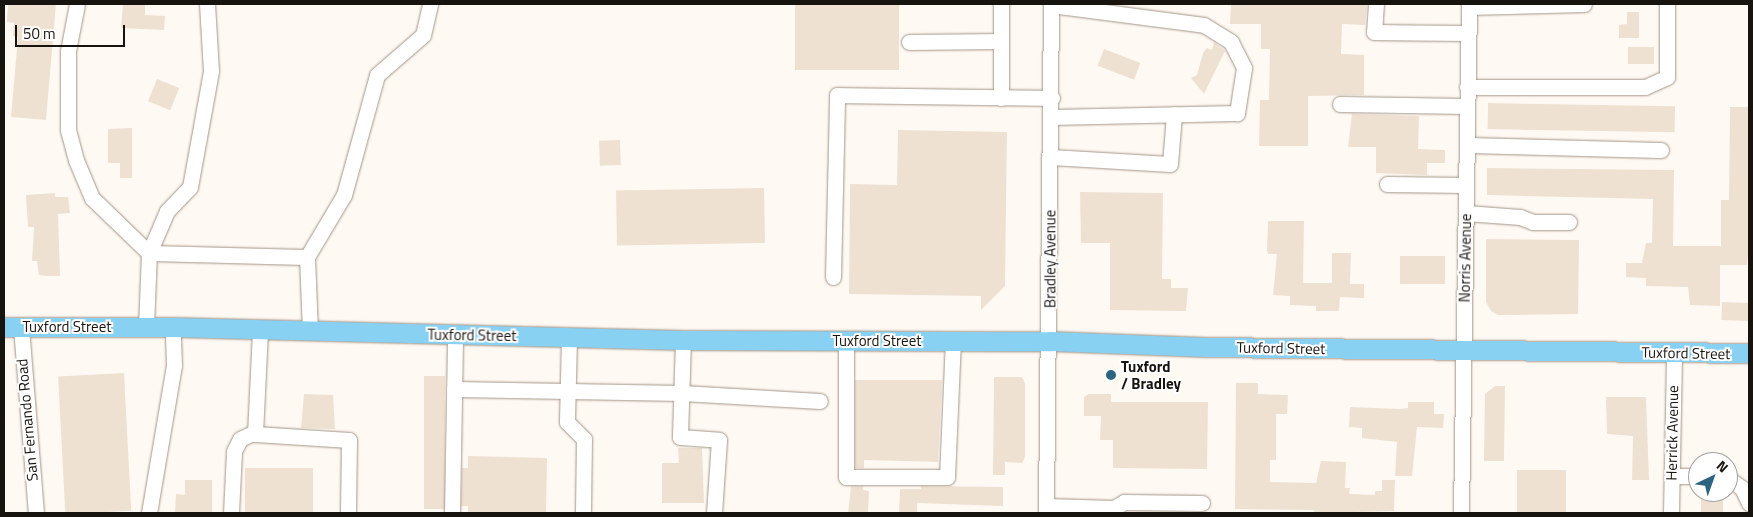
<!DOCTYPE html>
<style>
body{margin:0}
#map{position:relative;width:1753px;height:517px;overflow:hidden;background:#fff9f3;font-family:"Titillium Web",sans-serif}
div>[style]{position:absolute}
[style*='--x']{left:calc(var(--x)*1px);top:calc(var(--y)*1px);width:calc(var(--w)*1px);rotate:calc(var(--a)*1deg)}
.building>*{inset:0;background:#efe1d2;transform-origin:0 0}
.roads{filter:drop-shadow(0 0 1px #a29688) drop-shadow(0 0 1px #a29688)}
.minor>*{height:15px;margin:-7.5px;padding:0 7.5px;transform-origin:7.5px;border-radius:7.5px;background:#fff}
.major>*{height:19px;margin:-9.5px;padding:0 9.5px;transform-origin:9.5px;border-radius:9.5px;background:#89d1f2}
.dots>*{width:14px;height:14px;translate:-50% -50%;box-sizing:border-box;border:2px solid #fff;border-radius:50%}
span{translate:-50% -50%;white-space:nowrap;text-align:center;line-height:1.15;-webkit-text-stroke:4px #fff;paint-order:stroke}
.street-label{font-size:15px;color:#17130e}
.poi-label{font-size:15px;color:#17130e;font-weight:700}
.left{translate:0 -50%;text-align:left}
.frame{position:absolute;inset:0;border:5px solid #17130e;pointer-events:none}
.north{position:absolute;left:1688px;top:452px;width:50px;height:50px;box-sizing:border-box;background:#fff;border:1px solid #a2a19f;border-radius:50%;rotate:42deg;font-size:14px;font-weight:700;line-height:20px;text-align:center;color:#17130e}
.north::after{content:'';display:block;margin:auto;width:18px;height:22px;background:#2d647f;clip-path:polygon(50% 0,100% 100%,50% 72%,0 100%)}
.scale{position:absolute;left:15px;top:25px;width:110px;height:22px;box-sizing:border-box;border:2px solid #17130e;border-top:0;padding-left:6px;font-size:15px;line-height:18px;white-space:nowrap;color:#17130e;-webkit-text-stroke:4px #fff;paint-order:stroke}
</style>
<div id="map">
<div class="building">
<div style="clip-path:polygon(8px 4px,56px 4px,46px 120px,11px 117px,18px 37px,13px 36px,14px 23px,7px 22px)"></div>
<div style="clip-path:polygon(123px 4px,145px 4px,145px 15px,165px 16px,164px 30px,121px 28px)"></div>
<div style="left:795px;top:4px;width:104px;height:66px"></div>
<div style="clip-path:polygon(1231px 4px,1367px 4px,1365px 25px,1342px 24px,1341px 54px,1364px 55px,1364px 95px,1308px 96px,1308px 146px,1259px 146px,1260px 100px,1269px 100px,1270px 49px,1261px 49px,1261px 24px,1230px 24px)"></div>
<div style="clip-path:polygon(1627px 12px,1639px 12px,1639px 38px,1619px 38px,1619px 25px,1627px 24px)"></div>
<div style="clip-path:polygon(1214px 42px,1225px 51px,1204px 94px,1191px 78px,1197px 75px,1203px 53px,1207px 48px,1212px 50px)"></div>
<div style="left:1628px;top:47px;width:26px;height:17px"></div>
<div style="left:1104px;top:49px;width:39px;height:18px;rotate:21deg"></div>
<div style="left:157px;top:79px;width:24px;height:24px;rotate:22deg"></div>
<div style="left:1488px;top:103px;width:187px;height:26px;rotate:1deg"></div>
<div style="clip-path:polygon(1730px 107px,1749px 107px,1749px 243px,1747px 265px,1720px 265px,1720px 306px,1690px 305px,1688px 287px,1646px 286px,1646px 278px,1626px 277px,1626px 263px,1642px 263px,1646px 243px,1652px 243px,1653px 199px,1487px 195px,1487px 168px,1674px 170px,1673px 246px,1721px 246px,1721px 200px,1729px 200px)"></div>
<div style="clip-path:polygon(1352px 114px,1419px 116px,1418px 149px,1445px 150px,1445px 163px,1427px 163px,1427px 175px,1376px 173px,1376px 147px,1348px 147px)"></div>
<div style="clip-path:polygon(132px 128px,132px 178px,120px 178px,120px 163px,108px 163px,108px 129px)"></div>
<div style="clip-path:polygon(898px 130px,1007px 132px,1005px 286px,981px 310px,981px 296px,849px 294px,850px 184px,897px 185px)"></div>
<div style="left:620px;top:140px;width:25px;height:21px;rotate:88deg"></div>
<div style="left:764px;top:188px;width:55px;height:148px;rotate:89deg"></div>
<div style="clip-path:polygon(1080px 192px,1163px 193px,1162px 279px,1171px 279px,1171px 288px,1188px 288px,1186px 311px,1110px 310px,1110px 243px,1081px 243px)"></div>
<div style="clip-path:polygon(55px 193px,55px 197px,68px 197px,70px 213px,58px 214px,60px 276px,46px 276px,39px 275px,37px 261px,32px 261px,34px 227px,28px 227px,26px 195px)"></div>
<div style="clip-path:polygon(1268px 221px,1304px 221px,1303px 283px,1332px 283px,1332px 253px,1351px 253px,1350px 284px,1364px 284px,1364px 298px,1340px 297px,1339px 311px,1316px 311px,1316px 306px,1290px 305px,1290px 296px,1273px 295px,1277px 254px,1268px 254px,1267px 250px)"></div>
<div style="clip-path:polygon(1486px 239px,1579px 240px,1578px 314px,1498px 315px,1491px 311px,1486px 302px)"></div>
<div style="left:1400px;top:256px;width:45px;height:28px"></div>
<div style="left:1722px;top:302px;width:27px;height:18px;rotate:2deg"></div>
<div style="left:124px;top:373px;width:138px;height:66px;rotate:87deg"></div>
<div style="left:424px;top:376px;width:21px;height:133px"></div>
<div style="clip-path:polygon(994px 377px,1022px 377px,1025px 383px,1025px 457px,1022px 463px,1005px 462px,1005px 475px,993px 475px)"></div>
<div style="clip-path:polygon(855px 380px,942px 380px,938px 462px,864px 460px,864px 468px,855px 468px)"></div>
<div style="clip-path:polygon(1236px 383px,1258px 383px,1258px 394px,1288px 395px,1287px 414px,1276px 414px,1276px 460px,1270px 460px,1270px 482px,1316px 483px,1321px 461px,1346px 462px,1345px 488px,1350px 488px,1349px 494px,1375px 495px,1375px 491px,1382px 491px,1382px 480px,1395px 480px,1394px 511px,1314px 513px,1314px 510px,1235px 509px)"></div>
<div style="clip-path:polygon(1495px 386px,1505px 386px,1504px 461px,1484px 461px,1485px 394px)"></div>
<div style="clip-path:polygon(304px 394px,333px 395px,335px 429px,301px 428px)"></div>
<div style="clip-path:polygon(1089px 394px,1111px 394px,1111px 402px,1208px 402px,1207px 469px,1113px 468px,1113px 440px,1100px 440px,1101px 416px,1084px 416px,1084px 397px)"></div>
<div style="clip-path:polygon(1606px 397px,1646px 397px,1649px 480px,1632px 480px,1633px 436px,1607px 434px)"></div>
<div style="clip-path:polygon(1408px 402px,1434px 402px,1434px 414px,1444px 414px,1443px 428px,1417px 427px,1412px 476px,1395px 476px,1397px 442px,1362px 438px,1362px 428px,1349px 427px,1350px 407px,1400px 409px,1408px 408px)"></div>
<div style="clip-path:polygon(678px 448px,702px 448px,704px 503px,662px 503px,662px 463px,679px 463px)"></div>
<div style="clip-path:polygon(468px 456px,547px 458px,546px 513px,468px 513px,468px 506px,461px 506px,462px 468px,468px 468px)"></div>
<div style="left:245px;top:468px;width:68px;height:45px"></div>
<div style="left:1517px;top:470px;width:49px;height:43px"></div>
<div style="clip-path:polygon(185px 480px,212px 480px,212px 513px,175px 513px,176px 494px,185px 495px)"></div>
<div style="clip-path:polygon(851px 486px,863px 486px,863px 490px,869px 491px,868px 513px,848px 513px)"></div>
<div style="clip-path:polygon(921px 486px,1003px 487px,1003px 506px,917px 503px,917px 513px,899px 513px,900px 489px,921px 489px)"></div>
<div style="left:1701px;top:492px;width:22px;height:21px"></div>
</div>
<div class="roads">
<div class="minor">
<div style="--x:77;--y:4;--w:48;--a:100.8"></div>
<div style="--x:68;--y:51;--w:79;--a:90"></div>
<div style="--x:68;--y:130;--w:31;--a:75"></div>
<div style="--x:76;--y:160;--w:41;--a:67.2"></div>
<div style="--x:92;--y:198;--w:79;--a:44"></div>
<div style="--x:149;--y:253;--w:46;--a:-66.8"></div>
<div style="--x:167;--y:211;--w:33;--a:-46"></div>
<div style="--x:190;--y:187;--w:118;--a:-79.7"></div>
<div style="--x:211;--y:71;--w:67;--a:-93.4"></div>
<div style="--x:1376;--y:4;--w:28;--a:94"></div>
<div style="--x:1374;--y:32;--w:94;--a:0.6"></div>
<div style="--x:1051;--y:5;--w:154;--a:7.4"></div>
<div style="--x:1204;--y:25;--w:32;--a:32"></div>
<div style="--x:1231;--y:42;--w:29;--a:63"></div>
<div style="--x:1244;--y:68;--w:46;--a:98.8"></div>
<div style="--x:1237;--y:113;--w:186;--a:178.8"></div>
<div style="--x:1469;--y:7;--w:115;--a:-1.5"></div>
<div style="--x:909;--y:42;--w:92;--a:-0.6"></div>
<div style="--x:1467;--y:87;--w:178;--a:0"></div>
<div style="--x:1645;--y:87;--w:24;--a:-24"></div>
<div style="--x:1667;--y:77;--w:73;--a:-90"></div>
<div style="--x:1001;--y:98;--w:94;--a:-90"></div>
<div style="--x:1340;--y:104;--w:127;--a:0.9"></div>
<div style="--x:1467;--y:145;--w:194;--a:1.5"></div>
<div style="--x:1051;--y:157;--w:119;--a:3.4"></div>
<div style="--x:1170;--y:164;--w:50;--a:-85.4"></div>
<div style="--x:1387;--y:184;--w:79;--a:0.7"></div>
<div style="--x:1466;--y:213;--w:54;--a:4.2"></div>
<div style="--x:1520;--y:217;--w:14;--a:21"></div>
<div style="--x:1533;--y:222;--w:36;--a:0"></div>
<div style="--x:307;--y:257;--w:72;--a:-59.2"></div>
<div style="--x:344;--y:195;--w:124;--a:-74.6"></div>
<div style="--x:377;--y:75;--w:61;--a:-41"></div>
<div style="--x:423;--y:35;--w:32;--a:-77"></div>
<div style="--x:833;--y:277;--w:182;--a:-88.7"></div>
<div style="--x:837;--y:95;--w:215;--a:0.8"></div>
<div style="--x:21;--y:327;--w:187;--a:85.4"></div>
<div style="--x:146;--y:327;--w:74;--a:-87.7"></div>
<div style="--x:149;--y:253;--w:158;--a:1.5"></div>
<div style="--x:307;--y:257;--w:74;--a:87.7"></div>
<div style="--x:260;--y:331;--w:103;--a:92.8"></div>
<div style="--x:255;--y:434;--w:94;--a:3.7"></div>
<div style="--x:349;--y:440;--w:73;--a:90.8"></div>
<div style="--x:569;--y:338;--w:84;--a:91.4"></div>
<div style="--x:567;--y:422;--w:24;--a:45"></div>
<div style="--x:584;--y:439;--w:74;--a:90.8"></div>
<div style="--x:683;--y:340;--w:97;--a:91.8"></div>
<div style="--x:680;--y:437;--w:39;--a:4"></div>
<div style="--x:719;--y:440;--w:73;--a:93.9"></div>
<div style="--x:846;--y:341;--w:136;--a:90"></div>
<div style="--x:846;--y:477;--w:101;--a:0"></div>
<div style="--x:947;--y:477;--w:135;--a:-87.5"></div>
<div style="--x:454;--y:389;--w:228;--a:1"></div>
<div style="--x:682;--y:393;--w:138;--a:3.3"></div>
<div style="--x:1672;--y:476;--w:26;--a:0"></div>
<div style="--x:1728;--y:478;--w:17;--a:36"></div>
<div style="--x:1742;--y:488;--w:17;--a:65"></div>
<div style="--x:1046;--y:506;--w:68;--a:1.7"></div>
<div style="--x:1114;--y:508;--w:12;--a:-31"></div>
<div style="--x:1124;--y:502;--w:78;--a:0.7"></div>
<div style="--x:149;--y:513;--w:150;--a:-80.4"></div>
<div style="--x:174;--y:365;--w:38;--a:-92"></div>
<div style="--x:231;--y:513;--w:62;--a:-87.2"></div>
<div style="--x:234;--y:451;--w:13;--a:-63"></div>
<div style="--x:240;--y:439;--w:17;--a:-25"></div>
<div style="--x:452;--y:513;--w:178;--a:-89"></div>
<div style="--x:1046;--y:513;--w:509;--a:-89.44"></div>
<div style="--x:1461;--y:513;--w:509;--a:-89.1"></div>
<div style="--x:1671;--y:513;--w:160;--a:-88.9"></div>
</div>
<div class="major">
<div style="--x:4;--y:327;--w:169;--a:0"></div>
<div style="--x:173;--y:327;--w:510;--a:1.46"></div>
<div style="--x:683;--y:340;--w:367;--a:0.2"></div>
<div style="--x:1050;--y:341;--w:156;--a:2.2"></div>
<div style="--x:1206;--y:347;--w:543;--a:0.63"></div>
</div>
</div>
<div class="dots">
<div style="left:1111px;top:375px;background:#2d647f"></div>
</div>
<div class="street-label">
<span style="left:1465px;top:258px;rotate:-89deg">Norris Avenue</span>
<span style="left:1050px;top:259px;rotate:-90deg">Bradley Avenue</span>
<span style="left:67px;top:327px">Tuxford Street</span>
<span style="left:472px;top:335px;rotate:1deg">Tuxford Street</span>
<span style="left:877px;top:341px">Tuxford Street</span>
<span style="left:1281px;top:348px;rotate:1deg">Tuxford Street</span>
<span style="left:1686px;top:353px;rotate:1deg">Tuxford Street</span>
<span style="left:27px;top:420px;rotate:-95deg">San Fernando Road</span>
<span style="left:1672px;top:433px;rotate:-89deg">Herrick Avenue</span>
</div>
<div class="poi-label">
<span class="left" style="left:1121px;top:375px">Tuxford<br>/ Bradley</span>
</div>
<div class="frame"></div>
<div class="north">N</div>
<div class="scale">50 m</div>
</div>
